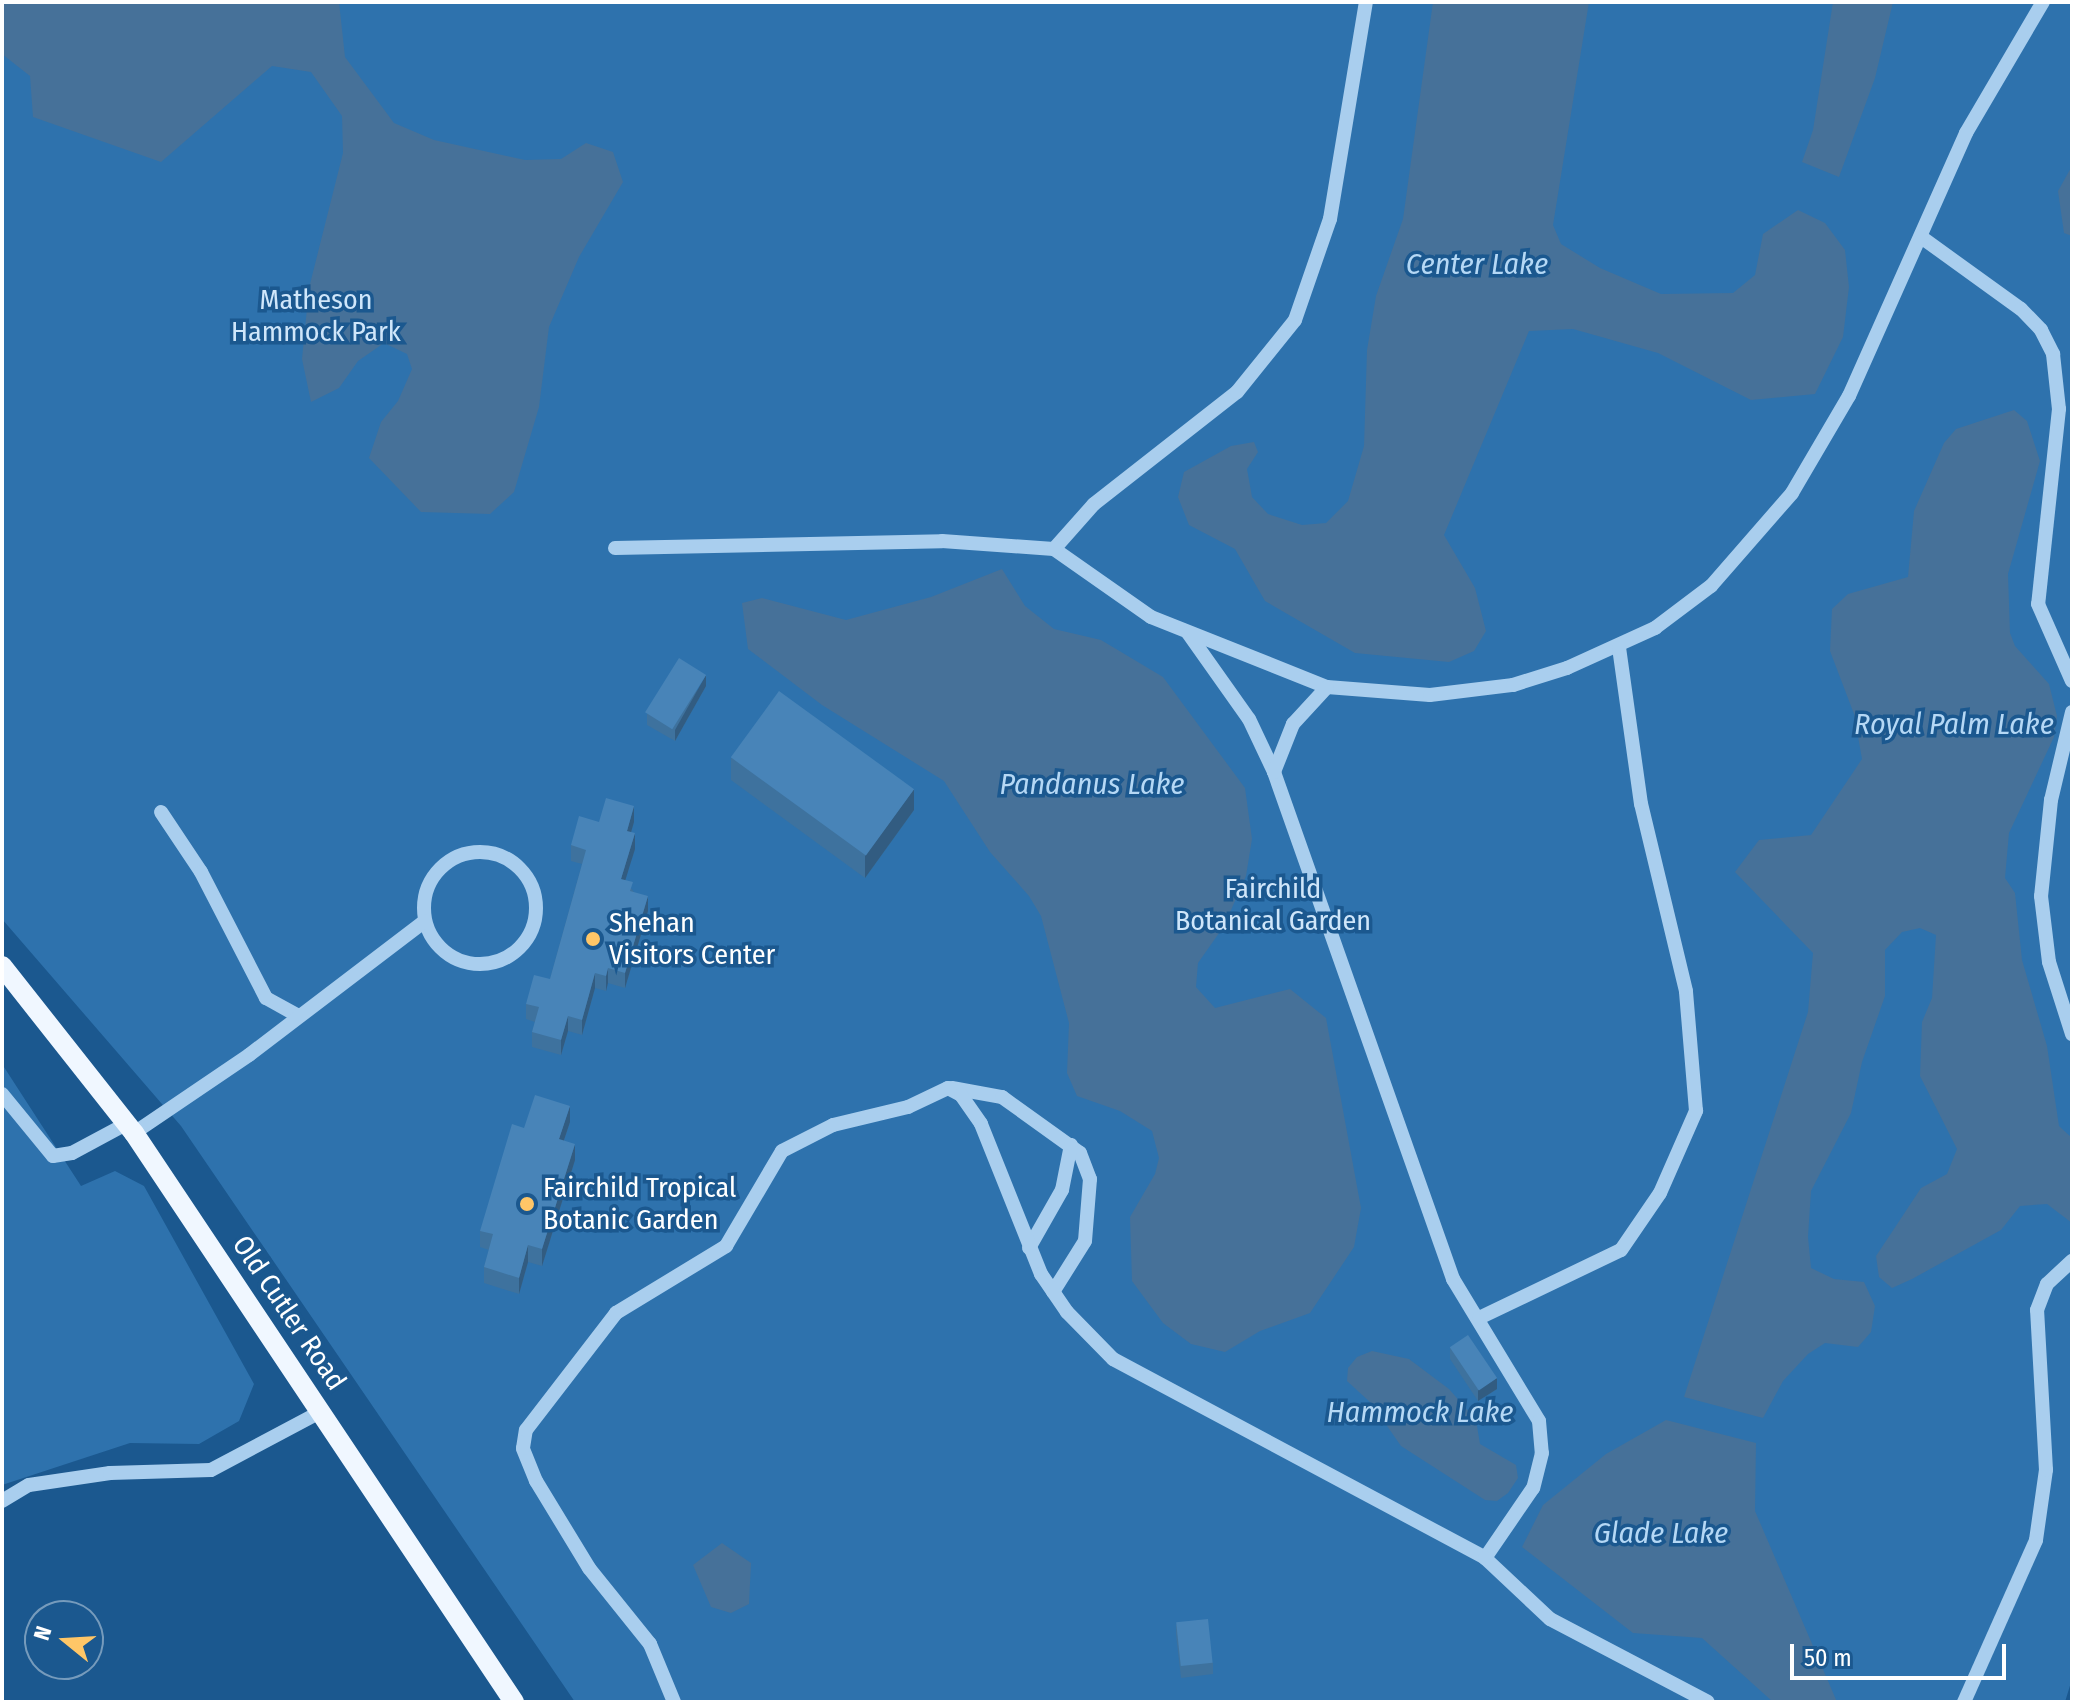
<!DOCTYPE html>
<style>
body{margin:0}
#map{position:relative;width:2074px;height:1704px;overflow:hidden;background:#1b588f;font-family:"Fira Sans Condensed",sans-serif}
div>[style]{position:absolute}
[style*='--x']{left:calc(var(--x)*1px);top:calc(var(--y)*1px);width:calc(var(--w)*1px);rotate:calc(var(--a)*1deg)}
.green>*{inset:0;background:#2e72ad}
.water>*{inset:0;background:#467199}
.minor>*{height:14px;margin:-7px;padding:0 7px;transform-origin:7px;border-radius:7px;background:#a9ceee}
.minor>.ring{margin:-7px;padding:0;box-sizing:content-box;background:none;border:14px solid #a9ceee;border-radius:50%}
.major>*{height:20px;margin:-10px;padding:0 10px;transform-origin:10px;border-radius:10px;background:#f0f7ff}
.wall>*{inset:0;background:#3e729e}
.shaded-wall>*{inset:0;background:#325c81}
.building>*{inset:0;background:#4884b8;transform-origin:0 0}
.dots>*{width:22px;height:22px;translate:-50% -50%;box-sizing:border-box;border:4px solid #1b588f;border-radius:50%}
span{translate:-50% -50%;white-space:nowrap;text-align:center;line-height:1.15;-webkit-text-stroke:7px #1b588f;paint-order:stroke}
.park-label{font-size:28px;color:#cfe6fa}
.poi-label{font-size:28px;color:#fff}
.left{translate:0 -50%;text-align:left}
.street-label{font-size:28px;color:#fff}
.water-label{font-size:30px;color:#b5d8f5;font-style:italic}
.frame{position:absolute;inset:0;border:4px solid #fff;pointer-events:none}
.north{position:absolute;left:24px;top:1600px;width:80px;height:80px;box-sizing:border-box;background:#1b588f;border:2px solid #769bbc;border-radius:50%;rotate:288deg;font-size:22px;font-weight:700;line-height:32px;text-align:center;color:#fff}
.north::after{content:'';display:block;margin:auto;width:28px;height:36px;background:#ffc667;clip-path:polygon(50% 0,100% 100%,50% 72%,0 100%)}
.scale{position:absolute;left:1790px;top:1644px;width:216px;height:36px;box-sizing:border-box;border:4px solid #fff;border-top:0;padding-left:10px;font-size:24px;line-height:28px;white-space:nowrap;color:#fff;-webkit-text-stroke:6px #1b588f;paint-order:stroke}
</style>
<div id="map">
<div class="green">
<div style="clip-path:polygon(2px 2px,2072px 2px,2072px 1679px,2065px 1702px,575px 1702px,181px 1126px,2px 919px)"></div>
<div style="clip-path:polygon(2px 1064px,81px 1186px,115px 1171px,144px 1186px,254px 1384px,239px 1421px,199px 1444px,130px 1443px,2px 1485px)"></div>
</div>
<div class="water">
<div style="clip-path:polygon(2px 2px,339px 2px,345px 57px,394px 123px,434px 140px,525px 160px,561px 159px,586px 143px,613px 152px,623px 182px,579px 257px,549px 327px,539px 407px,514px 492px,490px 514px,421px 512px,369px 458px,381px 422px,398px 401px,412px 369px,407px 354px,384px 343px,358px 361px,339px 388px,311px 402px,302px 359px,309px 288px,343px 153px,342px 116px,311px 72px,272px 66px,161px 162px,33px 117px,30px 76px,2px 54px)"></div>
<div style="clip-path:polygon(1433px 2px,1589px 2px,1553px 225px,1561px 244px,1600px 268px,1661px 294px,1733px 293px,1755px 275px,1763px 234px,1798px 210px,1825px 223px,1845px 250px,1849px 287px,1843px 337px,1815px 394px,1751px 400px,1658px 353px,1573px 329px,1529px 331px,1444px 535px,1475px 588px,1486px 631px,1474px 651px,1449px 662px,1355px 653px,1265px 601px,1235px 549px,1189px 525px,1178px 497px,1184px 472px,1231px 446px,1254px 442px,1258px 452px,1247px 469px,1252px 497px,1268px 514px,1302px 525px,1326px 523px,1348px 501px,1364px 446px,1367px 350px,1376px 296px,1403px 219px)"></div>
<div style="clip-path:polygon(1833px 2px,1893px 2px,1875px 78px,1839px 177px,1802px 162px,1813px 130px)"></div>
<div style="clip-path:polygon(2072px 166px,2072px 236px,2064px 233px,2058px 191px)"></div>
<div style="clip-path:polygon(2014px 410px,2027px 421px,2040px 461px,2008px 574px,2010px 633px,2015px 646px,2049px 684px,2057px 716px,2054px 737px,2009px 833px,2005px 878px,2015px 893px,2022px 960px,2047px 1046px,2059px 1126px,2072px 1138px,2072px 1223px,2047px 1204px,2020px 1206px,2001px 1230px,1912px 1279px,1892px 1288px,1879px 1277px,1876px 1256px,1888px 1238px,1921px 1188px,1947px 1174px,1957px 1149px,1920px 1076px,1922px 1022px,1932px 998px,1936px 935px,1920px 928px,1902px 932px,1885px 950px,1885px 996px,1862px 1062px,1851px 1113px,1811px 1191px,1808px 1237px,1811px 1268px,1834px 1279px,1864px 1282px,1875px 1306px,1871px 1332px,1858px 1347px,1825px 1343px,1808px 1354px,1783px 1381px,1763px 1418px,1684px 1397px,1808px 1012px,1813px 953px,1735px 872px,1759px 840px,1811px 835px,1862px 759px,1854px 714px,1830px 651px,1832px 609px,1848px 594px,1908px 577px,1914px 511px,1944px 443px,1956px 429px)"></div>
<div style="clip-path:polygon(1002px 569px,1025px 606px,1054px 629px,1101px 640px,1163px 677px,1245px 788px,1252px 839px,1246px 876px,1224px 926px,1198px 963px,1196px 987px,1215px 1008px,1290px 989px,1326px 1018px,1361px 1208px,1354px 1247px,1310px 1313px,1260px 1331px,1225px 1352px,1191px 1344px,1163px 1323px,1132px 1281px,1130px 1217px,1155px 1174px,1159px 1158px,1152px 1131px,1120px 1111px,1077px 1096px,1067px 1073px,1069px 1023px,1041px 916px,1029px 896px,990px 852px,944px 781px,822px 705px,748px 649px,742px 603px,762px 598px,846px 620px,931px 597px)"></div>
<div style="clip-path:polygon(1372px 1351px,1409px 1359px,1449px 1389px,1476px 1420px,1480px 1444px,1516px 1465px,1518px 1478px,1508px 1493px,1497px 1501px,1485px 1500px,1401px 1446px,1371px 1403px,1347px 1381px,1348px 1368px,1357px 1357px)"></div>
<div style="clip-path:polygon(1666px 1420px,1756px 1443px,1755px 1511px,1837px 1702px,1773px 1702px,1702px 1638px,1633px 1633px,1522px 1547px,1543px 1505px,1606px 1454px)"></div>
<div style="clip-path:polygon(722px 1543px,751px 1563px,749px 1604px,731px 1613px,711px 1607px,693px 1565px)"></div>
</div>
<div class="minor">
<div style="--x:1921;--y:237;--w:123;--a:35.8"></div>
<div style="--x:2021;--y:309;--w:29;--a:46"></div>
<div style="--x:2041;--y:330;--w:27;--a:63"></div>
<div style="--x:2053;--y:354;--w:55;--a:83.8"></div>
<div style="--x:2059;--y:409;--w:196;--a:96.1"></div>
<div style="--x:2038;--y:604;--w:84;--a:66.2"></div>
<div style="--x:615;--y:548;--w:327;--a:-1.2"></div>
<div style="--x:942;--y:541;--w:112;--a:4.1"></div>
<div style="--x:1054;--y:549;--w:118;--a:35"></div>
<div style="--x:1151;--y:617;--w:189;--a:21.7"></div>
<div style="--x:1327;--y:687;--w:103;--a:4.4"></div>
<div style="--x:1430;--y:695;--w:84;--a:-6.9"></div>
<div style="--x:1513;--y:685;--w:57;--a:-17.5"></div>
<div style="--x:1567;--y:668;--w:97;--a:-24.4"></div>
<div style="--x:1655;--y:628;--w:70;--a:-36.9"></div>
<div style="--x:1711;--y:586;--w:123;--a:-48.9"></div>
<div style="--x:1792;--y:493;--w:113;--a:-59.6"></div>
<div style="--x:1849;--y:396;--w:288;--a:-66"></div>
<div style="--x:1966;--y:133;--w:152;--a:-59.6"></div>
<div style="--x:1054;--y:549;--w:60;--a:-48.4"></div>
<div style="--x:1094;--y:504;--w:182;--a:-38.1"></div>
<div style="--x:1237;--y:392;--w:92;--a:-51.1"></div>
<div style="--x:1295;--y:320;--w:107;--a:-70.9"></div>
<div style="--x:1330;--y:219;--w:220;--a:-80.6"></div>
<div style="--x:1188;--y:633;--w:105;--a:54.7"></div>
<div style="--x:1249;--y:719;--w:59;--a:64.7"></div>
<div style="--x:1274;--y:772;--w:538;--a:70.55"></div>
<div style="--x:1453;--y:1279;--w:166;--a:58.8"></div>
<div style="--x:1539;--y:1421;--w:32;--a:85"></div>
<div style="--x:1542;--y:1453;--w:36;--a:104"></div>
<div style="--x:1533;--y:1488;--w:85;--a:124.4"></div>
<div style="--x:2072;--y:712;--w:90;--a:103.4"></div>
<div style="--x:2051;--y:800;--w:97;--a:95.9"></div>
<div style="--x:2041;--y:896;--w:66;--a:83.1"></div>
<div style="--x:2049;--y:962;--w:76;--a:72.3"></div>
<div style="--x:1274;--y:772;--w:52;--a:-68.4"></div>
<div style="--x:1293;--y:724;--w:50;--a:-47.4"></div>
<div style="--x:161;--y:812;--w:72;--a:56.3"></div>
<div style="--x:201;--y:872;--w:142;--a:62.7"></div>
<div style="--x:266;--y:998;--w:35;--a:29"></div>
<div class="ring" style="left:424px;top:852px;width:98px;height:98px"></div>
<div style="--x:952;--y:1088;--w:51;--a:10.2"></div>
<div style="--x:1002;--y:1097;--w:96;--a:35.7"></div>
<div style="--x:1080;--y:1153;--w:28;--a:69"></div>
<div style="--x:1090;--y:1179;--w:62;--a:94.6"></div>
<div style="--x:1085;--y:1241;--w:60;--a:122.1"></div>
<div style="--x:2;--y:1094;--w:80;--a:50.6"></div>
<div style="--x:53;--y:1156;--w:19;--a:-9"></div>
<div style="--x:72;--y:1153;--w:61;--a:-28.2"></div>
<div style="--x:134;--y:1133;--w:139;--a:-34.1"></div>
<div style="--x:249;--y:1055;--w:221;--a:-37.3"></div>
<div style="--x:1029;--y:1248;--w:67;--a:-60.4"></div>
<div style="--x:1062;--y:1190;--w:46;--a:-78.7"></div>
<div style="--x:1479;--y:1318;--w:157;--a:-25.6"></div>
<div style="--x:1621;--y:1250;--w:69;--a:-55.6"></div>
<div style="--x:1660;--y:1193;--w:90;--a:-66.3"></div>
<div style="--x:1696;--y:1111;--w:120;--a:-94.8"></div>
<div style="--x:1686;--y:991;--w:192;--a:-103.5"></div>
<div style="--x:1641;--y:804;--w:158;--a:-98"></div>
<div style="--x:2;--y:1501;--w:31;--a:-31"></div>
<div style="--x:29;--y:1485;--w:82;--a:-8.4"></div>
<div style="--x:110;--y:1473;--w:101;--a:-1.7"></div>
<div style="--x:211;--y:1470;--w:126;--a:-28"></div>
<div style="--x:674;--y:1702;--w:63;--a:-112.5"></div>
<div style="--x:650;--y:1644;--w:97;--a:-128.8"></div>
<div style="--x:589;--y:1568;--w:102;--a:-121.3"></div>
<div style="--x:536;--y:1481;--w:35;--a:-112"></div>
<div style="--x:523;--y:1448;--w:18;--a:-81"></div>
<div style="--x:526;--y:1430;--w:148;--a:-52.4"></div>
<div style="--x:616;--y:1313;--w:129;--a:-31.3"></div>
<div style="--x:726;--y:1246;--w:110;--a:-59.5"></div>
<div style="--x:782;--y:1151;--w:57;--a:-27"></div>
<div style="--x:833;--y:1125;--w:77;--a:-13.5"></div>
<div style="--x:908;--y:1107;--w:44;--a:-25.4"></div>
<div style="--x:948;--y:1088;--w:15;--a:28"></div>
<div style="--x:961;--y:1095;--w:35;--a:55"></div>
<div style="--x:981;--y:1124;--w:162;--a:68.2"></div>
<div style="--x:1041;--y:1274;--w:46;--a:55.6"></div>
<div style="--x:1067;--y:1312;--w:66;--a:45.6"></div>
<div style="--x:1113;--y:1359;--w:422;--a:28.1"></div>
<div style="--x:1485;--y:1558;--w:89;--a:43.2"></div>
<div style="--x:1550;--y:1619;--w:178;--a:27.7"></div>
<div style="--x:1964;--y:1702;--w:177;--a:-66"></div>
<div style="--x:2036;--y:1540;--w:71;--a:-81.9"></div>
<div style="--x:2046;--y:1470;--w:160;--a:-93.2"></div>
<div style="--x:2037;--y:1310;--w:28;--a:-69"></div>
<div style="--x:2047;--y:1284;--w:34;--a:-43"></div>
</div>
<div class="major">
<div style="--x:2;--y:966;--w:213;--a:51.7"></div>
<div style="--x:134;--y:1133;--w:684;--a:56.26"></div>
</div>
<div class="wall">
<div style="clip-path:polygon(706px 686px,675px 741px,647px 725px,647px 714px)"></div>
<div style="clip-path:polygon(731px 758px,914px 810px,865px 878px,731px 780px)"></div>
<div style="clip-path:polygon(599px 822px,634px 822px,631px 832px,635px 849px,625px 880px,648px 911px,625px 988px,608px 983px,606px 991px,595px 988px,582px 1035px,568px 1031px,561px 1055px,532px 1047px,532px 1032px,535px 1022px,526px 1019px,526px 1004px,550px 979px,582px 864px,571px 861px,571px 845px)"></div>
<div style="clip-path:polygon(570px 1122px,564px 1140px,575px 1160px,542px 1266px,528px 1262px,519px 1294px,484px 1283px,484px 1267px,489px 1250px,480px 1247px,480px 1231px,524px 1128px)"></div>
<div style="clip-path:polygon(1450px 1348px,1497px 1389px,1478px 1401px,1450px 1359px)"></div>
<div style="clip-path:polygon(1176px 1624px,1213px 1663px,1213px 1674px,1181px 1678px,1176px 1635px)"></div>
</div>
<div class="shaded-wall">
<div style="clip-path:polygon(706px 675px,706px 686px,675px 741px,675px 730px)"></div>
<div style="clip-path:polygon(914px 789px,914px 810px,865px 878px,865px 856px)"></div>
<div style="clip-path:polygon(634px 806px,634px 822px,627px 846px,627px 831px)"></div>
<div style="clip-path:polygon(635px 833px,635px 849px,621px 894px,621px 879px)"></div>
<div style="clip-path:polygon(648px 896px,648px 911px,625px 988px,625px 973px)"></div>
<div style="clip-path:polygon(608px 968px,608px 983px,606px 991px,606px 976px)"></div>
<div style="clip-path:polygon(595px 973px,595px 988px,582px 1035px,582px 1020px)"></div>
<div style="clip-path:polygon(568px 1016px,568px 1031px,561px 1055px,561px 1040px)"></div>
<div style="clip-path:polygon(570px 1106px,570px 1122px,559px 1155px,559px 1139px)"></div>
<div style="clip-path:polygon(575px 1144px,575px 1160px,542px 1266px,542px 1249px)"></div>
<div style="clip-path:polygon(528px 1245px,528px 1262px,519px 1294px,519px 1278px)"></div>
<div style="clip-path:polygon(1497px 1378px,1497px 1389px,1478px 1401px,1478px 1390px)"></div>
</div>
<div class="building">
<div style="left:679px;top:658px;width:32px;height:64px;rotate:32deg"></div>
<div style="left:779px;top:691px;width:167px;height:82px;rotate:36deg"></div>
<div style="clip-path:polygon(606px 798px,634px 806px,627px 831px,635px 833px,621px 879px,633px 882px,630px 891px,648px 896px,625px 973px,608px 968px,606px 976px,595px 973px,582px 1020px,568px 1016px,561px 1040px,532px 1032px,539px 1007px,526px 1004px,534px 975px,550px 979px,586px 850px,571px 845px,579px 816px,599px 822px)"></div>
<div style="clip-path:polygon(535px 1095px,570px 1106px,559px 1139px,575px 1144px,542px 1249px,528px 1245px,519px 1278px,484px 1267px,493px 1234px,480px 1231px,512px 1124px,524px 1128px)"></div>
<div style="left:1468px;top:1335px;width:52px;height:22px;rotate:56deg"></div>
<div style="left:1208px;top:1619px;width:44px;height:32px;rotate:84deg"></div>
</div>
<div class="dots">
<div style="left:593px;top:939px;background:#ffc667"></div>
<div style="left:527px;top:1204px;background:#ffc667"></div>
</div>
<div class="park-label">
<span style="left:316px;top:316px">Matheson<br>Hammock Park</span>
<span style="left:1273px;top:905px">Fairchild<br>Botanical Garden</span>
</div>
<div class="poi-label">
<span class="left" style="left:609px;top:939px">Shehan<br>Visitors Center</span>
<span class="left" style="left:543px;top:1204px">Fairchild Tropical<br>Botanic Garden</span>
</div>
<div class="street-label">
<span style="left:289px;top:1313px;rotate:56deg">Old Cutler Road</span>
</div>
<div class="water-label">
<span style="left:1477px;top:264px">Center Lake</span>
<span style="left:1954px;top:724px">Royal Palm Lake</span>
<span style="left:1092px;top:784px">Pandanus Lake</span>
<span style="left:1420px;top:1412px">Hammock Lake</span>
<span style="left:1661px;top:1533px">Glade Lake</span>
</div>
<div class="frame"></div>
<div class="north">N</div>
<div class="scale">50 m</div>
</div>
